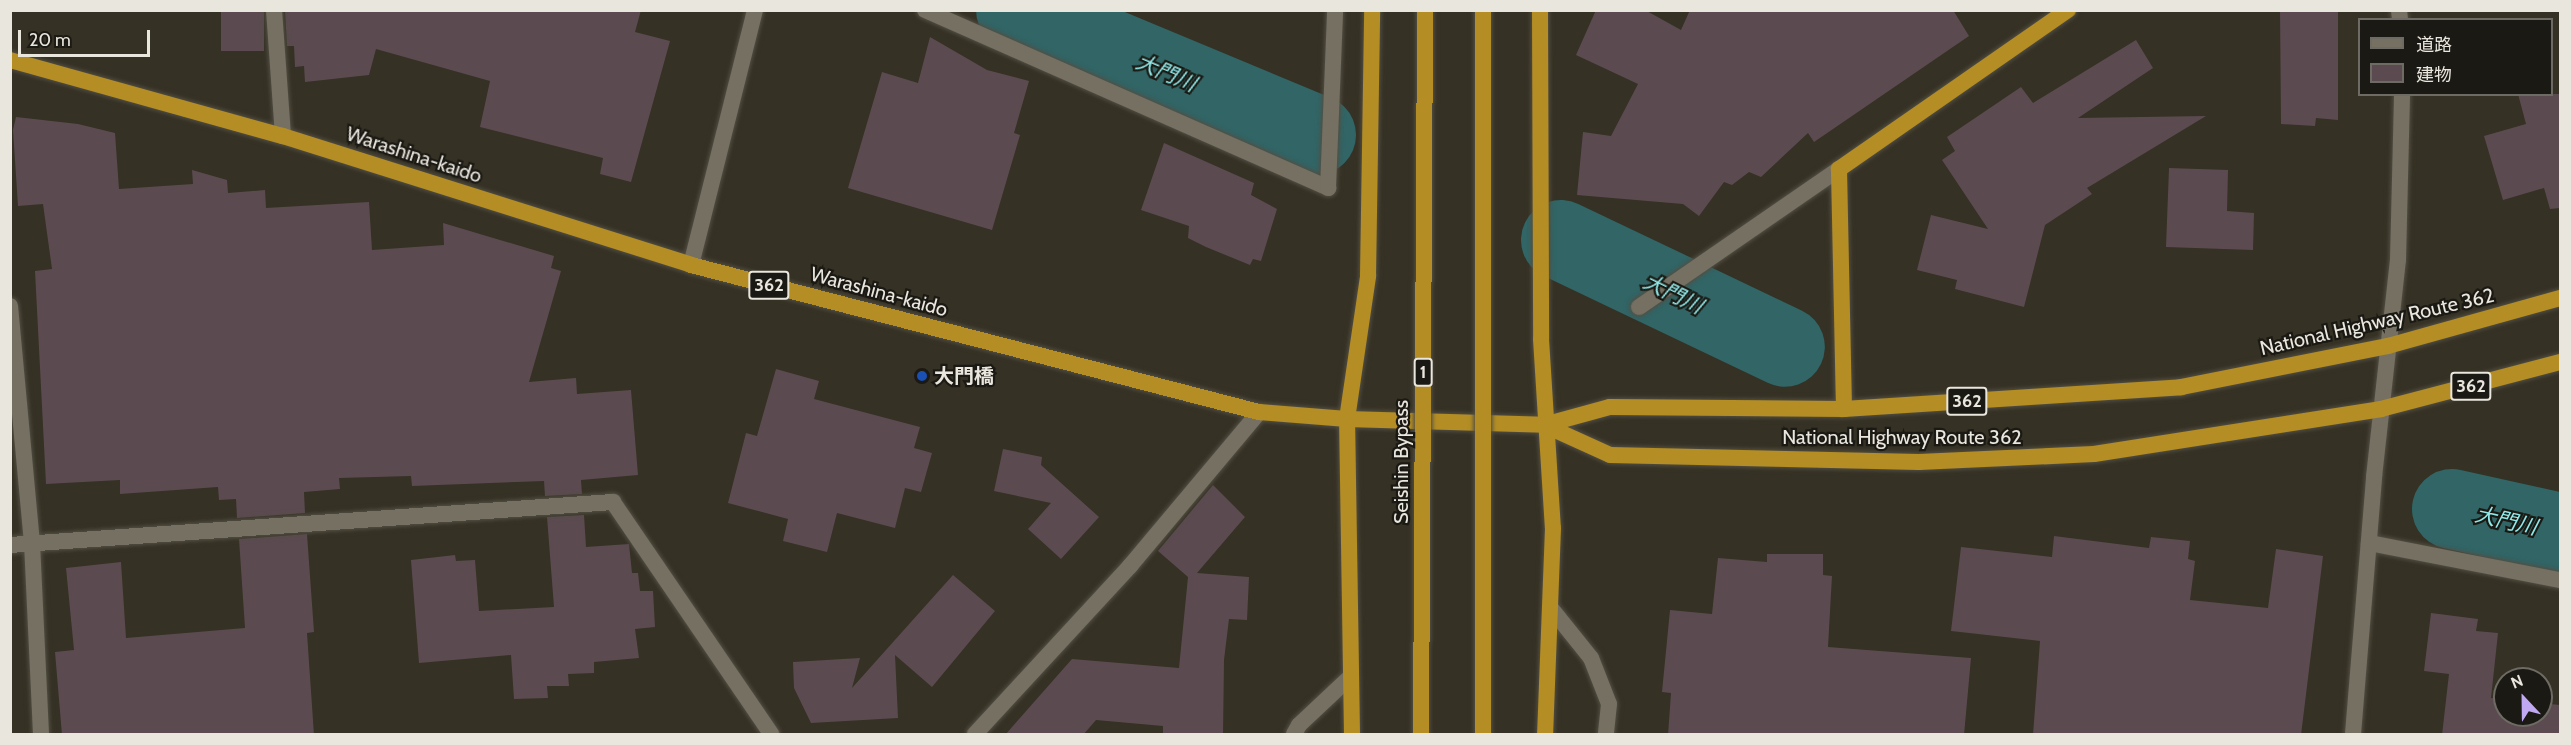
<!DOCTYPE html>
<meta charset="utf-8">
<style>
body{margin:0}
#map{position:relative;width:2571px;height:745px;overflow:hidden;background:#353124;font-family:Cabin,"Noto Sans JP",sans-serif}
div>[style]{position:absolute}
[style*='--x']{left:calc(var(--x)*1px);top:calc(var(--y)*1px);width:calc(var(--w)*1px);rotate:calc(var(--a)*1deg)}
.river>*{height:80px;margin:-40px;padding:0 40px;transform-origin:40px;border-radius:40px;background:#316566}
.building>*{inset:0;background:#5b4b50;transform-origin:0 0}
.roads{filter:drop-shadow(0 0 2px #524e43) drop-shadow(0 0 2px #524e43)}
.minor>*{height:16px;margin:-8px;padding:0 8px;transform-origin:8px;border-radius:8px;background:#757062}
.tertiary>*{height:16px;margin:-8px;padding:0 8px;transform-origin:8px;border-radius:8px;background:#757062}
.trunk>*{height:16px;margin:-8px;padding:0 8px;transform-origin:8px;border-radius:8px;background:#b48e24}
.bridges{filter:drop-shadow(0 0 2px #524e43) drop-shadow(0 0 2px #524e43)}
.trunk-bridge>*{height:16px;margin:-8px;padding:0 8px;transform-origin:8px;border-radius:8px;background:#b48e24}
.dots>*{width:16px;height:16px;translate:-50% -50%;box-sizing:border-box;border:3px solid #1b1913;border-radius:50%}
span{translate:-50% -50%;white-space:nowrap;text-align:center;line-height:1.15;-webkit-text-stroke:4.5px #1b1913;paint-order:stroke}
.shield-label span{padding:2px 4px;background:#1b1913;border:2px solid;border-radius:4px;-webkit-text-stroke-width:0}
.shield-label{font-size:18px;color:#e9e6de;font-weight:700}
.street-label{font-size:20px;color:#e9e6de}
.poi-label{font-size:20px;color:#e9e6de;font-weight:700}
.left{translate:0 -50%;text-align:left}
.water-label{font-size:21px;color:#90eaea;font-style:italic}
.frame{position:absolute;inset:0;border:12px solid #e9e6de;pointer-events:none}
.legend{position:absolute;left:2358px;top:18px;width:195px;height:78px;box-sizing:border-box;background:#1b1913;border:2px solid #6d6b64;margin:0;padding:8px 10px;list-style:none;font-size:18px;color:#e9e6de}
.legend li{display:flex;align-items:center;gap:12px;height:30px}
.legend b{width:30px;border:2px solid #6d6b64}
.north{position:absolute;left:2493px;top:667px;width:60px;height:60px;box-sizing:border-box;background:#1b1913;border:2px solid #6d6b64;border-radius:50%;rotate:338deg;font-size:16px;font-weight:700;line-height:24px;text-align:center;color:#e9e6de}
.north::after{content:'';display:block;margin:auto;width:21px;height:27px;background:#c1a8f3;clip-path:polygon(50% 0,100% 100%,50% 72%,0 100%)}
.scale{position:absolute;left:18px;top:30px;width:132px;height:27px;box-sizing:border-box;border:3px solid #e9e6de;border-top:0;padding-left:8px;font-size:18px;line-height:21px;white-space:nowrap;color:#e9e6de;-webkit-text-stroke:4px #1b1913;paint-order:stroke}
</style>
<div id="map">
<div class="river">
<div style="--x:1016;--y:10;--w:325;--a:22.6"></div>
<div style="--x:1561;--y:240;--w:248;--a:25.5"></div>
<div style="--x:2452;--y:509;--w:111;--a:12.5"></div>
</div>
<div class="building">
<div style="left:221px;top:10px;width:43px;height:41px"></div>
<div style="clip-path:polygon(285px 10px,641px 10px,635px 32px,670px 41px,631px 182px,600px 174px,603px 158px,480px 127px,490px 81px,376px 49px,369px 75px,305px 82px,304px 66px,295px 67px,294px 46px,287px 46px)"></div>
<div style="clip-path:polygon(1596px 10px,1645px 10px,1681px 30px,1690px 10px,1953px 10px,1969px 36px,1814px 142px,1808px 133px,1761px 177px,1749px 172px,1732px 185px,1724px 182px,1699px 216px,1683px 204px,1577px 195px,1583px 132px,1611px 136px,1638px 84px,1576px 55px)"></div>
<div style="clip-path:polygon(2280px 10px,2338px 10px,2338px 120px,2316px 118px,2315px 126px,2281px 124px)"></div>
<div style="clip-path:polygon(930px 37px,987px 70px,1029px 81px,1014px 133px,1020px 135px,992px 230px,848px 188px,882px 72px,918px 83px)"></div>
<div style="clip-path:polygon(2136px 40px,2153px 68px,2078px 118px,2206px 116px,2087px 188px,2092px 194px,2045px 225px,2024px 307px,1955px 289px,1957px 280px,1917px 270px,1931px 215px,1988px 229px,1942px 160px,1955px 151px,1947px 137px,2021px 87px,2033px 103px)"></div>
<div style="clip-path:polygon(2518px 94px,2560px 94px,2560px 208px,2550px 209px,2544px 188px,2503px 200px,2484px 136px,2526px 124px)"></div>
<div style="clip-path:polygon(16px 117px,78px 124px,115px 133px,119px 189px,193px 184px,192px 170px,227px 180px,228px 193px,265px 190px,266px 208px,369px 202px,372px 250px,444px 245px,443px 223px,554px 256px,551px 268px,561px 271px,529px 382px,576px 378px,577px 394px,631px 390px,638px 475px,581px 480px,582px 494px,545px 496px,544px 481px,412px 486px,411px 476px,339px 478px,340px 489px,304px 492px,305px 513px,237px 518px,236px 499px,219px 500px,218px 487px,120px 494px,120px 480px,46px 484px,35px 271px,52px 269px,43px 204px,18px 206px,13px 130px)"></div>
<div style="clip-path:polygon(1164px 143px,1254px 183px,1251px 195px,1277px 209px,1261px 261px,1253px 259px,1250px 265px,1206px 247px,1188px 238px,1189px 226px,1141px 210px)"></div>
<div style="clip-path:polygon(2169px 168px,2228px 170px,2227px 211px,2254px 213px,2253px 250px,2166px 247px)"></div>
<div style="clip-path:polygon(776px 369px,819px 381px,814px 399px,920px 427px,914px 448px,932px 453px,921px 492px,905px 488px,895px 528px,837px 513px,827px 552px,783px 541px,788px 519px,728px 503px,746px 433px,757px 436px)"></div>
<div style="clip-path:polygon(1003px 449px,1042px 457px,1041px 465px,1099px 517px,1061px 559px,1028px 529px,1051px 503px,994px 491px)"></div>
<div style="clip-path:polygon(1213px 485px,1245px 517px,1197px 573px,1249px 577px,1247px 620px,1229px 619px,1224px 660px,1223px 735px,1163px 735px,1163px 726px,1096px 720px,1083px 735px,1005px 735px,1072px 659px,1179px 668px,1188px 577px,1158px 551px)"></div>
<div style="clip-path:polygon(584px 515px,586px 547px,629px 544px,632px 573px,638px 573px,640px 591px,653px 591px,655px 627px,635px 629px,639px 658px,594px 662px,594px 673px,568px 674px,569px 686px,547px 686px,548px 698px,514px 699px,511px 655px,419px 663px,411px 560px,455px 555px,456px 561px,475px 560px,479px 611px,554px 607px,547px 517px)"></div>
<div style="clip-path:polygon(307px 534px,314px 632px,307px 633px,314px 735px,62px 735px,55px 652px,74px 650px,66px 568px,121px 562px,126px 638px,245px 628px,239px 539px)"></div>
<div style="clip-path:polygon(2054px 536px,2149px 548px,2151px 537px,2190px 541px,2188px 559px,2195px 561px,2190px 600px,2268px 608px,2276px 549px,2323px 556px,2301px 735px,2033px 735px,2040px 641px,1951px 631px,1961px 547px,2052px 557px)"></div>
<div style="clip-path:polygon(1767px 554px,1823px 554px,1823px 575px,1832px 576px,1828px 647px,1971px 658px,1964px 735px,1668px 735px,1671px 693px,1662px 692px,1670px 610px,1712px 614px,1718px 558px,1767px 562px)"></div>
<div style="clip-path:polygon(953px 575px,995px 611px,932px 687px,895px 655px,898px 718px,811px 723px,794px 688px,793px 662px,860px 658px,852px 688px)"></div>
<div style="clip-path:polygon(2431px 613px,2478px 619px,2476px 631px,2498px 633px,2491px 698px,2505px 699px,2505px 715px,2541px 715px,2541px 703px,2560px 705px,2560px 735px,2442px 735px,2449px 674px,2424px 671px)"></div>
</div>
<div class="roads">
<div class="minor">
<div style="--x:274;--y:10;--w:126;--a:85.9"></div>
<div style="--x:925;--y:10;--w:441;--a:23.8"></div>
<div style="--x:1328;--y:188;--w:178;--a:-87.7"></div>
<div style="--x:691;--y:265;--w:263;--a:-75.9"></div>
<div style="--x:10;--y:306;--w:238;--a:84.7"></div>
<div style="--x:32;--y:543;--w:191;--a:87.3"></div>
<div style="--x:1639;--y:307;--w:243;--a:-34.6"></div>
<div style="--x:2369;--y:543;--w:195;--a:11"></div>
<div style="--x:10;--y:545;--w:605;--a:-4.08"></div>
<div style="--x:613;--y:502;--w:281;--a:55.7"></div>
<div style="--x:1550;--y:607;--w:65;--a:51.2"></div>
<div style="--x:1591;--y:658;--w:49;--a:68.6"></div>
<div style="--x:1609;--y:704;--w:30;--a:96"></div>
<div style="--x:975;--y:734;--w:229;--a:-47.3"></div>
<div style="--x:1130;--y:566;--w:201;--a:-50"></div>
<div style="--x:1294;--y:734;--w:10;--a:-61"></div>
<div style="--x:1299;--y:725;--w:69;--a:-43.2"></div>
</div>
<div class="tertiary">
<div style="--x:2399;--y:10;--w:10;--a:84"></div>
<div style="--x:2353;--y:734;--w:258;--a:-85.3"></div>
<div style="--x:2374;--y:477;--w:218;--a:-83.7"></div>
<div style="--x:2398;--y:260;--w:166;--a:-88.6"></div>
</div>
<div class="trunk">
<div style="--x:1540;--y:10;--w:329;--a:89.8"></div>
<div style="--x:1541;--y:339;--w:189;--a:86.4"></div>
<div style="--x:1553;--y:528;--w:206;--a:92.2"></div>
<div style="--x:10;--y:60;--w:283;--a:15.6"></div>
<div style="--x:283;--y:136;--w:428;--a:17.5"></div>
<div style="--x:691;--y:265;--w:587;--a:14.51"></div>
<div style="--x:1259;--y:412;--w:88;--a:4.5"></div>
<div style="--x:1347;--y:419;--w:197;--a:1.7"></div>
<div style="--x:1544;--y:425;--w:68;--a:-15.3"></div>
<div style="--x:1610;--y:407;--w:234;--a:0.5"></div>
<div style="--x:1844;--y:409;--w:338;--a:-3.7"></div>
<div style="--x:2181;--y:387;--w:211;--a:-11.2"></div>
<div style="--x:2388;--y:346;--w:179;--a:-15.6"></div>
<div style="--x:1844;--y:409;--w:240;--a:-91.2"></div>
<div style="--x:1839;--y:169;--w:279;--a:-34.8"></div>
<div style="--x:1544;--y:425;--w:72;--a:24.4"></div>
<div style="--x:1610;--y:455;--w:309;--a:1.3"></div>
<div style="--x:1919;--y:462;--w:175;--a:-2.6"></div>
<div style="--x:2094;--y:454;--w:291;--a:-8.9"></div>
<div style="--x:2381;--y:409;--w:185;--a:-14.7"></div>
<div style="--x:1352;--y:734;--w:315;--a:-90.9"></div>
<div style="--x:1347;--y:419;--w:145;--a:-81.6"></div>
<div style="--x:1368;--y:276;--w:266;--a:-89.1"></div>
</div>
</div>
<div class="bridges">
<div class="trunk-bridge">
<div style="--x:1421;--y:734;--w:724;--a:-89.68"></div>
<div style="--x:1483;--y:734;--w:724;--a:-90"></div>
</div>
</div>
<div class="dots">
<div style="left:922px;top:376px;background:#1a4fb4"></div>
</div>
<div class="shield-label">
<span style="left:769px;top:285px">362</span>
<span style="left:1423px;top:372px">1</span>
<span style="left:2471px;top:386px">362</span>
<span style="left:1967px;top:401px">362</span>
</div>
<div class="street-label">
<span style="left:414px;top:155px;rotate:18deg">Warashina-kaido</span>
<span style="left:879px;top:292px;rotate:15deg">Warashina-kaido</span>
<span style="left:2377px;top:322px;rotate:-13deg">National Highway Route 362</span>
<span style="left:1902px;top:437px">National Highway Route 362</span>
<span style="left:1401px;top:462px;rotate:-90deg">Seishin Bypass</span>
</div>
<div class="poi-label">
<span class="left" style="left:934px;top:376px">大門橋</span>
</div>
<div class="water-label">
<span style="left:1166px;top:73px;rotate:23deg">大門川</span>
<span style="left:1673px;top:294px;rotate:26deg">大門川</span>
<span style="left:2506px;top:521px;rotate:13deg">大門川</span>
</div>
<div class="frame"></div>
<ul class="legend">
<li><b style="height:8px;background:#757062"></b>道路</li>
<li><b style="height:16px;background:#5b4b50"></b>建物</li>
</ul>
<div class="north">N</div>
<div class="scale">20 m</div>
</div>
